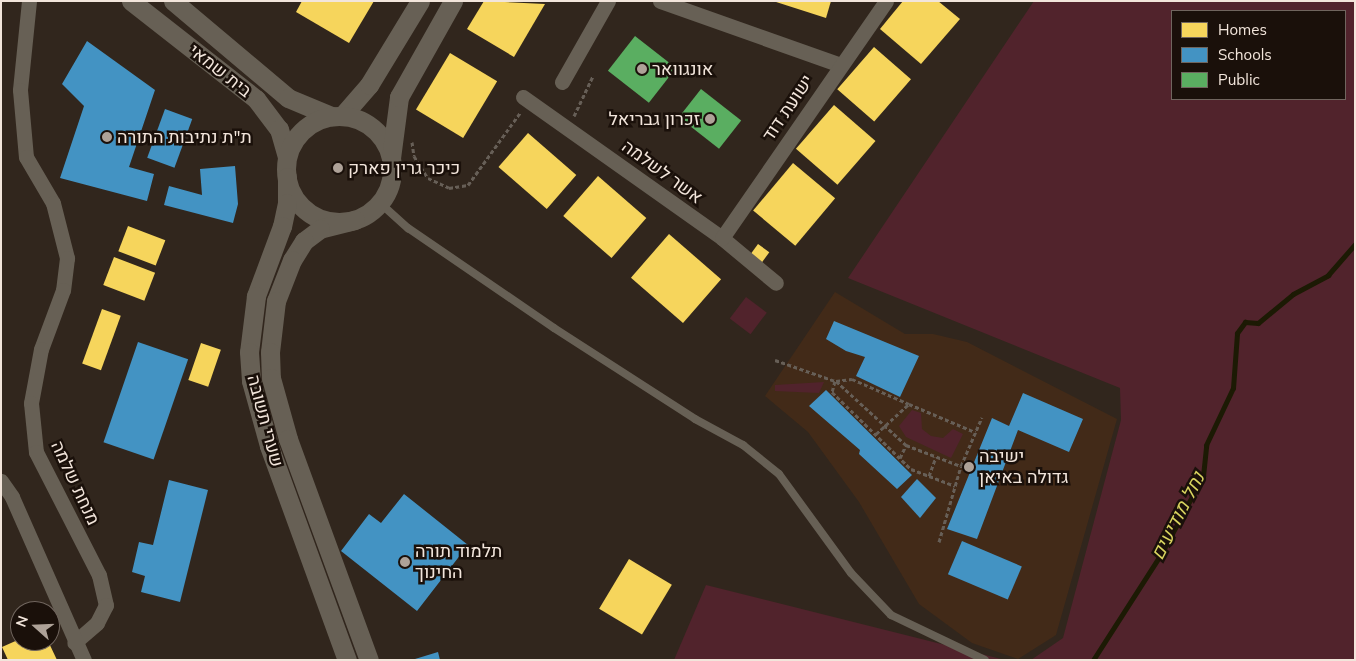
<!DOCTYPE html>
<meta charset="utf-8">
<style>
body{margin:0}
#map{position:relative;width:1356px;height:661px;overflow:hidden;background:#31261d;font-family:Mulish,Heebo,sans-serif}
div>[style]{position:absolute}
[style*='--x']{left:calc(var(--x)*1px);top:calc(var(--y)*1px);width:calc(var(--w)*1px);rotate:calc(var(--a)*1deg)}
.built>*{inset:0;background:#422a18}
.green>*{inset:0;background:#51232c;transform-origin:0 0}
.homes>*{inset:0;background:#f6d55c;transform-origin:0 0}
.schools>*{inset:0;background:#4393c3;transform-origin:0 0}
.public>*{inset:0;background:#5aae61;transform-origin:0 0}
.stream>*{height:5px;margin:-2.5px;padding:0 2.5px;transform-origin:2.5px;border-radius:2.5px;background:#1c1a04}
.path>*{height:3px;margin-top:-1.5px;transform-origin:0;background:repeating-linear-gradient(90deg,#675f57 0 4px,transparent 0 6.5px)}
.service>*{height:8px;margin:-4px;padding:0 4px;transform-origin:4px;border-radius:4px;background:#676055}
.minor>*{height:15px;margin:-7.5px;padding:0 7.5px;transform-origin:7.5px;border-radius:7.5px;background:#676055}
.tertiary>*{height:19px;margin:-9.5px;padding:0 9.5px;transform-origin:9.5px;border-radius:9.5px;background:#676055}
.tertiary>.ring{margin:-9.5px;padding:0;box-sizing:content-box;background:none;border:19px solid #676055;border-radius:50%}
.dots>*{width:14px;height:14px;translate:-50% -50%;box-sizing:border-box;border:2px solid #1a100a;border-radius:50%}
span{translate:-50% -50%;white-space:nowrap;text-align:center;line-height:1.15;-webkit-text-stroke:5px #1a100a;paint-order:stroke}
.poi-label{font-size:18px;color:#f2e5db}
.left{translate:0 -50%;text-align:left}
.right{translate:-100% -50%;text-align:right}
.street-label{font-size:18px;color:#f2e5db}
.water-label{font-size:19px;color:#d9d45f;font-style:italic}
.frame{position:absolute;inset:0;border:2px solid #f2e5db;pointer-events:none}
.legend{position:absolute;left:1171px;top:10px;width:175px;height:90px;box-sizing:border-box;background:#1a100a;border:1px solid #70655e;margin:0;padding:6px 9px;list-style:none;font-size:15px;color:#f2e5db}
.legend li{display:flex;align-items:center;gap:10px;height:25px}
.legend b{width:25px;border:1px solid #70655e}
.north{position:absolute;left:10px;top:601px;width:50px;height:50px;box-sizing:border-box;background:#1a100a;border:1px solid #70655e;border-radius:50%;rotate:290deg;font-size:14px;font-weight:700;line-height:20px;text-align:center;color:#f2e5db}
.north::after{content:'';display:block;margin:auto;width:18px;height:22px;background:#aea298;clip-path:polygon(50% 0,100% 100%,50% 72%,0 100%)}
</style>
<div id="map">
<div class="built">
<div style="clip-path:polygon(835px 292px,905px 334px,933px 334px,967px 342px,1117px 419px,1056px 635px,1018px 659px,972px 643px,919px 604px,859px 502px,808px 432px,765px 396px)"></div>
</div>
<div class="green">
<div style="clip-path:polygon(evenodd,1034px 1px,1355px 1px,1355px 660px,1031px 660px,1063px 638px,1121px 420px,1120px 388px,848px 278px,1034px 1px,1345px 11px,1345px 99px,1172px 99px,1172px 11px,1345px 11px)"></div>
<div style="left:746px;top:297px;width:26px;height:27px;rotate:37deg"></div>
<div style="clip-path:polygon(824px 382px,819px 393px,775px 391px,775px 385px)"></div>
<div style="clip-path:polygon(912px 410px,921px 413px,922px 429px,931px 436px,943px 438px,953px 429px,963px 434px,951px 458px,906px 437px,899px 426px)"></div>
<div style="clip-path:polygon(706px 585px,1005px 660px,674px 660px)"></div>
</div>
<div class="homes">
<div style="clip-path:polygon(302px 1px,374px 1px,349px 43px,296px 12px)"></div>
<div style="clip-path:polygon(484px 1px,545px 4px,514px 57px,467px 29px)"></div>
<div style="clip-path:polygon(773px 1px,831px 1px,826px 18px)"></div>
<div style="clip-path:polygon(903px 1px,938px 1px,960px 19px,921px 64px,880px 29px)"></div>
<div style="left:874px;top:47px;width:49px;height:56px;rotate:41deg"></div>
<div style="left:450px;top:53px;width:55px;height:66px;rotate:31deg"></div>
<div style="left:834px;top:105px;width:55px;height:58px;rotate:41deg"></div>
<div style="left:528px;top:133px;width:64px;height:45px;rotate:41deg"></div>
<div style="left:793px;top:163px;width:55px;height:62px;rotate:40deg"></div>
<div style="left:598px;top:176px;width:64px;height:53px;rotate:41deg"></div>
<div style="left:128px;top:226px;width:40px;height:27px;rotate:21deg"></div>
<div style="left:669px;top:234px;width:69px;height:58px;rotate:41deg"></div>
<div style="left:758px;top:244px;width:14px;height:13px;rotate:36deg"></div>
<div style="left:114px;top:257px;width:44px;height:30px;rotate:21deg"></div>
<div style="left:102px;top:309px;width:20px;height:58px;rotate:20deg"></div>
<div style="left:201px;top:343px;width:21px;height:39px;rotate:19deg"></div>
<div style="left:629px;top:559px;width:50px;height:58px;rotate:31deg"></div>
<div style="clip-path:polygon(20px 639px,48px 641px,57px 660px,8px 660px,2px 647px)"></div>
</div>
<div class="schools">
<div style="clip-path:polygon(87px 41px,155px 90px,129px 167px,154px 174px,147px 201px,60px 178px,84px 106px,62px 84px)"></div>
<div style="left:165px;top:109px;width:29px;height:52px;rotate:20deg"></div>
<div style="clip-path:polygon(235px 166px,238px 204px,233px 223px,164px 205px,169px 186px,202px 195px,200px 169px)"></div>
<div style="clip-path:polygon(834px 321px,919px 356px,900px 397px,856px 376px,865px 357px,846px 351px,826px 339px)"></div>
<div style="left:138px;top:342px;width:53px;height:106px;rotate:19deg"></div>
<div style="clip-path:polygon(826px 390px,912px 475px,897px 489px,859px 454px,860px 450px,809px 406px)"></div>
<div style="clip-path:polygon(1023px 393px,1083px 419px,1069px 452px,1018px 430px,977px 539px,947px 529px,992px 418px,1009px 426px)"></div>
<div style="clip-path:polygon(917px 479px,936px 498px,920px 518px,901px 497px)"></div>
<div style="clip-path:polygon(169px 480px,208px 490px,180px 602px,141px 592px,145px 576px,132px 572px,139px 542px,153px 545px)"></div>
<div style="clip-path:polygon(404px 494px,468px 545px,417px 611px,341px 551px,369px 514px,381px 523px)"></div>
<div style="left:962px;top:541px;width:65px;height:36px;rotate:23deg"></div>
<div style="clip-path:polygon(438px 652px,440px 660px,415px 660px,415px 659px)"></div>
</div>
<div class="public">
<div style="left:635px;top:36px;width:52px;height:44px;rotate:38deg"></div>
<div style="left:701px;top:89px;width:51px;height:36px;rotate:38deg"></div>
</div>
<div class="stream">
<div style="--x:1093;--y:660;--w:126;--a:-57.3"></div>
<div style="--x:1161;--y:554;--w:89;--a:-61.7"></div>
<div style="--x:1203;--y:476;--w:31;--a:-84"></div>
<div style="--x:1206;--y:445;--w:63;--a:-64.7"></div>
<div style="--x:1233;--y:388;--w:55;--a:-85.8"></div>
<div style="--x:1237;--y:333;--w:14;--a:-54"></div>
<div style="--x:1245;--y:322;--w:13;--a:4"></div>
<div style="--x:1258;--y:323;--w:45;--a:-39.6"></div>
<div style="--x:1293;--y:294;--w:40;--a:-28"></div>
<div style="--x:1328;--y:275;--w:41;--a:-48.9"></div>
</div>
<div class="path">
<div style="--x:574;--y:116;--w:44;--a:-64.6"></div>
<div style="--x:412;--y:142;--w:14;--a:82"></div>
<div style="--x:414;--y:156;--w:26;--a:58"></div>
<div style="--x:428;--y:178;--w:23;--a:25"></div>
<div style="--x:449;--y:188;--w:19;--a:-9"></div>
<div style="--x:468;--y:185;--w:89;--a:-54.2"></div>
<div style="--x:775;--y:360;--w:64;--a:19.3"></div>
<div style="--x:835;--y:381;--w:11;--a:105"></div>
<div style="--x:832;--y:392;--w:110;--a:44.3"></div>
<div style="--x:911;--y:469;--w:47;--a:21.1"></div>
<div style="--x:836;--y:381;--w:95;--a:42.4"></div>
<div style="--x:906;--y:445;--w:59;--a:20.9"></div>
<div style="--x:961;--y:466;--w:53;--a:-66.8"></div>
<div style="--x:836;--y:381;--w:16;--a:-7"></div>
<div style="--x:852;--y:379;--w:62;--a:23.7"></div>
<div style="--x:876;--y:434;--w:45;--a:-42.3"></div>
<div style="--x:909;--y:404;--w:72;--a:23"></div>
<div style="--x:900;--y:458;--w:14;--a:-65"></div>
<div style="--x:929;--y:476;--w:20;--a:-70"></div>
<div style="--x:939;--y:542;--w:79;--a:-73.9"></div>
</div>
<div class="service">
<div style="--x:380;--y:203;--w:38;--a:42"></div>
<div style="--x:408;--y:228;--w:177;--a:34.4"></div>
<div style="--x:554;--y:328;--w:168;--a:32.8"></div>
<div style="--x:695;--y:419;--w:55;--a:28.4"></div>
<div style="--x:743;--y:445;--w:46;--a:38.9"></div>
<div style="--x:779;--y:474;--w:122;--a:54"></div>
<div style="--x:851;--y:573;--w:58;--a:46.4"></div>
<div style="--x:891;--y:615;--w:104;--a:25.6"></div>
</div>
<div class="minor">
<div style="--x:29;--y:1;--w:89;--a:95.8"></div>
<div style="--x:20;--y:90;--w:67;--a:84.9"></div>
<div style="--x:26;--y:157;--w:53;--a:59.6"></div>
<div style="--x:53;--y:203;--w:57;--a:75.7"></div>
<div style="--x:67;--y:258;--w:32;--a:97"></div>
<div style="--x:63;--y:290;--w:63;--a:110.4"></div>
<div style="--x:41;--y:349;--w:55;--a:100.5"></div>
<div style="--x:31;--y:403;--w:49;--a:84.2"></div>
<div style="--x:36;--y:452;--w:138;--a:62.9"></div>
<div style="--x:99;--y:575;--w:31;--a:77"></div>
<div style="--x:106;--y:605;--w:20;--a:117"></div>
<div style="--x:97;--y:623;--w:30;--a:139"></div>
<div style="--x:660;--y:1;--w:192;--a:19.5"></div>
<div style="--x:562;--y:82;--w:93;--a:-60.4"></div>
<div style="--x:523;--y:97;--w:244;--a:35.3"></div>
<div style="--x:722;--y:238;--w:70;--a:39.8"></div>
<div style="--x:722;--y:238;--w:288;--a:-55.3"></div>
<div style="--x:1;--y:481;--w:19;--a:55"></div>
<div style="--x:12;--y:497;--w:178;--a:66.2"></div>
</div>
<div class="tertiary">
<div style="--x:131;--y:1;--w:159;--a:38.1"></div>
<div style="--x:256;--y:99;--w:38;--a:53"></div>
<div style="--x:279;--y:129;--w:29;--a:74"></div>
<div style="--x:173;--y:1;--w:150;--a:40.1"></div>
<div style="--x:288;--y:98;--w:47;--a:22.7"></div>
<div style="--x:342;--y:116;--w:41;--a:-48.9"></div>
<div style="--x:369;--y:85;--w:98;--a:-58.7"></div>
<div class="ring" style="left:286px;top:116px;width:87px;height:87px"></div>
<div style="--x:391;--y:158;--w:62;--a:-82.5"></div>
<div style="--x:399;--y:97;--w:110;--a:-60.6"></div>
<div style="--x:287;--y:177;--w:26;--a:90"></div>
<div style="--x:287;--y:203;--w:24;--a:102"></div>
<div style="--x:282;--y:226;--w:75;--a:110.4"></div>
<div style="--x:256;--y:296;--w:56;--a:97.1"></div>
<div style="--x:249;--y:352;--w:29;--a:86"></div>
<div style="--x:251;--y:381;--w:67;--a:74.5"></div>
<div style="--x:269;--y:446;--w:228;--a:70"></div>
<div style="--x:355;--y:220;--w:36;--a:166"></div>
<div style="--x:320;--y:229;--w:20;--a:143"></div>
<div style="--x:304;--y:241;--w:22;--a:122"></div>
<div style="--x:292;--y:260;--w:44;--a:111.3"></div>
<div style="--x:276;--y:301;--w:51;--a:96.7"></div>
<div style="--x:270;--y:352;--w:26;--a:88"></div>
<div style="--x:271;--y:378;--w:63;--a:74.4"></div>
<div style="--x:288;--y:439;--w:235;--a:69.9"></div>
</div>
<div class="dots">
<div style="left:642px;top:69px;background:#aea298"></div>
<div style="left:710px;top:119px;background:#aea298"></div>
<div style="left:107px;top:137px;background:#aea298"></div>
<div style="left:338px;top:168px;background:#aea298"></div>
<div style="left:969px;top:467px;background:#aea298"></div>
<div style="left:405px;top:562px;background:#aea298"></div>
</div>
<div class="poi-label">
<span class="left" style="left:652px;top:69px">אונגוואר</span>
<span class="right" style="left:700px;top:119px">זכרון גבריאל</span>
<span class="left" style="left:117px;top:137px">ת"ת נתיבות התורה</span>
<span class="left" style="left:348px;top:168px">כיכר גרין פארק</span>
<span class="left" style="left:979px;top:467px">ישיבה<br>גדולה באיאן</span>
<span class="left" style="left:415px;top:562px">תלמוד תורה<br>החינוך</span>
</div>
<div class="street-label">
<span style="left:220px;top:71px;rotate:38deg">בית שמאי</span>
<span style="left:788px;top:108px;rotate:-56deg">ישועת דוד</span>
<span style="left:662px;top:172px;rotate:36deg">אשר לשלמה</span>
<span style="left:265px;top:421px;rotate:75deg">שערי תשובה</span>
<span style="left:75px;top:483px;rotate:65deg">מנחת שלמה</span>
</div>
<div class="water-label">
<span style="left:1178px;top:516px;rotate:-63deg">נחל מודיעים</span>
</div>
<div class="frame"></div>
<ul class="legend">
<li><b style="height:14px;background:#f6d55c"></b>Homes</li>
<li><b style="height:14px;background:#4393c3"></b>Schools</li>
<li><b style="height:14px;background:#5aae61"></b>Public</li>
</ul>
<div class="north">N</div>
</div>
